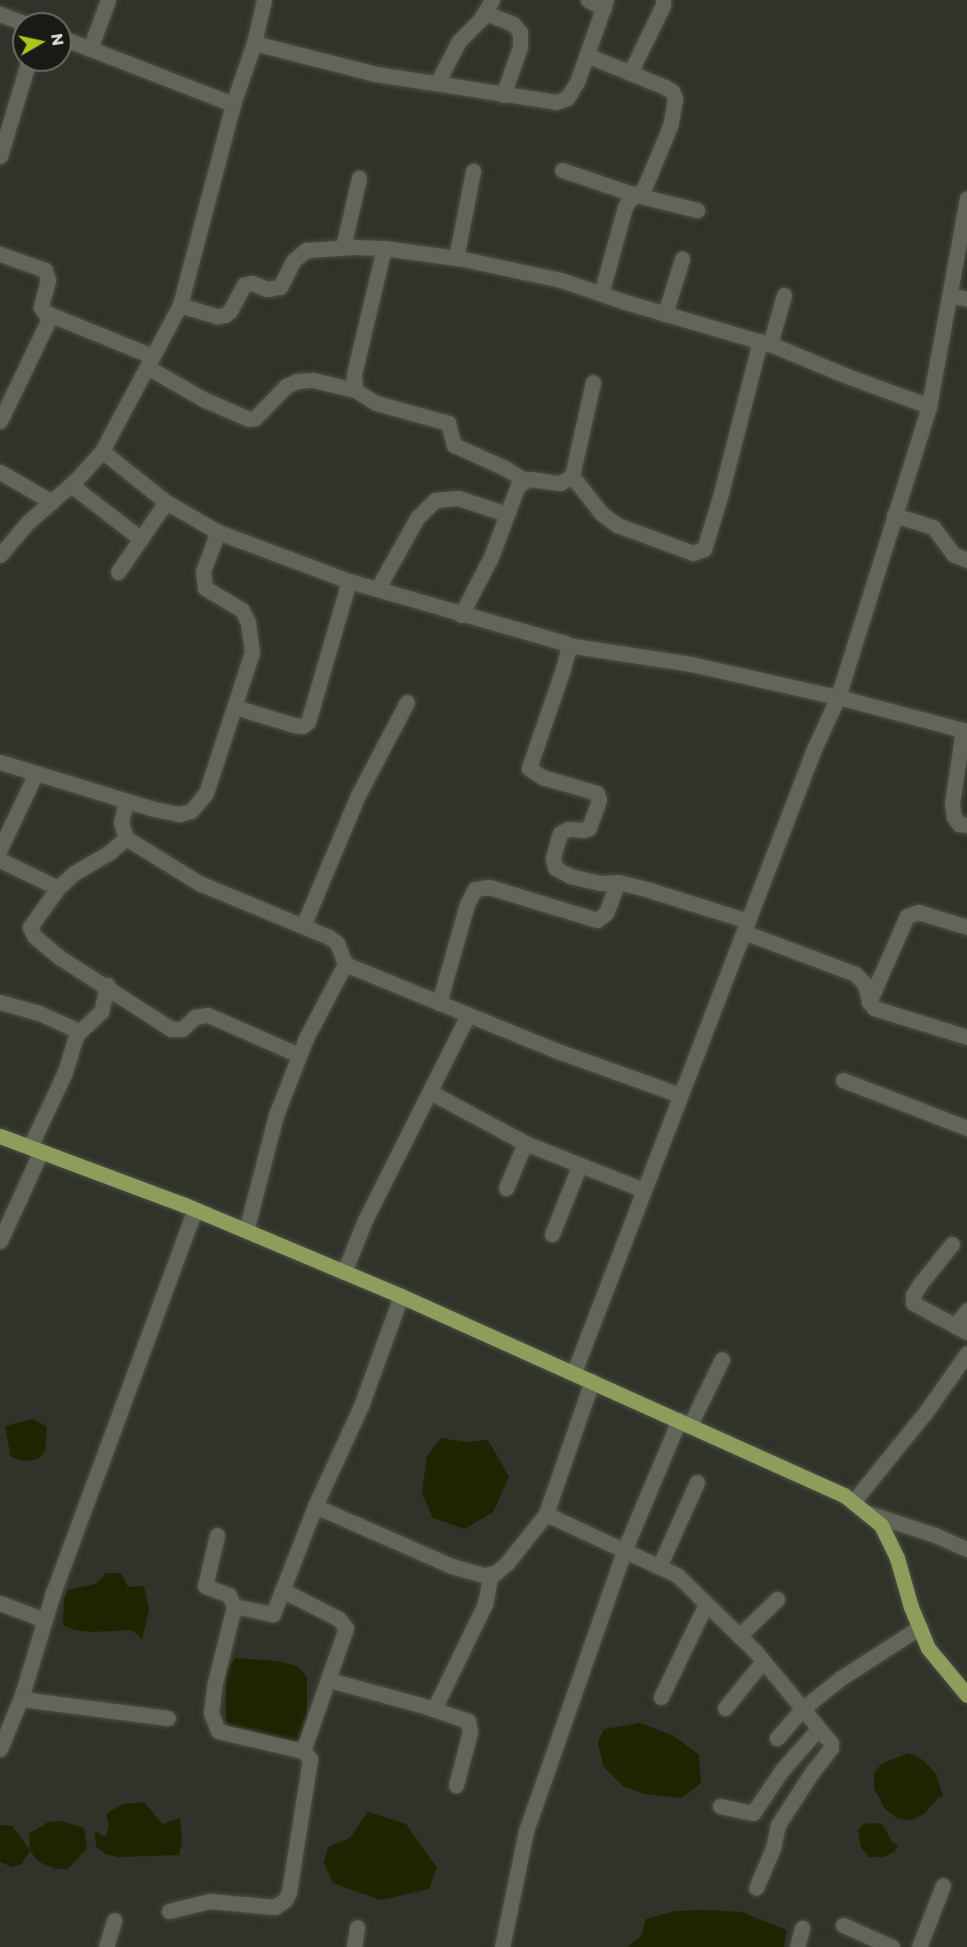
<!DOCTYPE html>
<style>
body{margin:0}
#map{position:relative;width:967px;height:1947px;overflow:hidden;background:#303329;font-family:Commissioner,sans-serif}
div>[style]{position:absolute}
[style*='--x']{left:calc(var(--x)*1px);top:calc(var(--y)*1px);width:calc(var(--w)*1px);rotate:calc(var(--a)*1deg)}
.water>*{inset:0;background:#1d2400}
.roads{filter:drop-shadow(0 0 2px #4d4f46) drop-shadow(0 0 2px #4d4f46)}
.minor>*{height:15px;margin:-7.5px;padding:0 7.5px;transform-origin:7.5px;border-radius:7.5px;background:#62665a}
.major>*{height:15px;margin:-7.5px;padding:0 7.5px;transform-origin:7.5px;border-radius:7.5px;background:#8e9d5c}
span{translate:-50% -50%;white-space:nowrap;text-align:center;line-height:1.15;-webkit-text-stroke:4.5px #191a15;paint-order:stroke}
.north{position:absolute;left:12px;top:12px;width:60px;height:60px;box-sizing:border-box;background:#191a15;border:2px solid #696b65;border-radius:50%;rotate:81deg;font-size:16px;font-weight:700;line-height:24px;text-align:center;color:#e2e4dd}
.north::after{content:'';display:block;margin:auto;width:21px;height:27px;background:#a9c71a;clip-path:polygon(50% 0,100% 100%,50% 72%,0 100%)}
</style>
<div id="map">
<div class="water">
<div style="clip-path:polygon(33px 1419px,47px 1427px,45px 1451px,38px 1459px,24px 1461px,11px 1457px,5px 1426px)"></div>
<div style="clip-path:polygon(441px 1438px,465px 1442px,488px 1440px,509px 1477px,493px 1512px,465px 1529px,433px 1518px,422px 1493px,427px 1456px)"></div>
<div style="clip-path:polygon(106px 1573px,121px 1573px,128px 1587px,144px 1586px,149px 1610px,142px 1639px,132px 1630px,91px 1632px,75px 1630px,63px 1625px,64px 1599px,68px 1590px,96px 1584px)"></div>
<div style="clip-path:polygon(235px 1658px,277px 1661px,297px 1666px,307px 1677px,307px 1734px,292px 1744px,232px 1732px,226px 1722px,226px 1671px)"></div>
<div style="clip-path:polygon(640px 1723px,674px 1736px,699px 1755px,701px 1783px,681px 1798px,645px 1794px,623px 1786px,603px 1766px,598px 1742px,604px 1729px)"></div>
<div style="clip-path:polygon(909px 1753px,923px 1760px,936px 1774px,943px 1796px,937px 1799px,924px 1814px,911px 1820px,899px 1819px,885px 1809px,874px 1788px,874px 1774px,881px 1764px)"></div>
<div style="clip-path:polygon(144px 1802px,162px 1824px,180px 1818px,182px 1841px,179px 1855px,119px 1857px,106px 1854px,96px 1847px,95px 1831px,106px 1837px,109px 1826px,106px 1814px,122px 1804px)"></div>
<div style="clip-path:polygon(368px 1812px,406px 1824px,437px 1868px,429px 1889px,381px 1900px,333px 1883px,324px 1863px,328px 1847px,350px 1838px)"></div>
<div style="clip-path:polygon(62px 1821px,84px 1828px,87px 1848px,68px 1869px,56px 1869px,39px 1862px,30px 1851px,21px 1864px,12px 1867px,0 1862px,0 1825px,12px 1826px,30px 1850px,29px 1834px,48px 1822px)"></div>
<div style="clip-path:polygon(871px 1823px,882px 1824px,893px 1843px,898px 1845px,894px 1852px,883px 1857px,869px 1857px,861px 1847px,858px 1830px,864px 1824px)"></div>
<div style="clip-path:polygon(707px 1910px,742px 1912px,786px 1930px,784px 1947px,627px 1947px,641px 1937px,646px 1919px,675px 1911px)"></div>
</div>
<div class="roads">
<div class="minor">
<div style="--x:588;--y:0;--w:18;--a:27"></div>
<div style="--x:485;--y:13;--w:30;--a:21"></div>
<div style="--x:513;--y:24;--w:11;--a:49"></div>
<div style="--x:520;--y:32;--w:15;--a:90"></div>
<div style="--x:520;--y:47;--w:51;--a:109.5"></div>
<div style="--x:0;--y:14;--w:28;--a:21"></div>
<div style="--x:60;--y:37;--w:186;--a:21.2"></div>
<div style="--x:254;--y:43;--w:126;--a:14.3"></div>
<div style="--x:376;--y:74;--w:182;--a:8.8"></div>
<div style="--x:556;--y:102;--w:12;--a:-20"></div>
<div style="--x:567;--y:98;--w:19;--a:-58"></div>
<div style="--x:577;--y:82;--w:87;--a:-70.5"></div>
<div style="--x:90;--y:49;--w:52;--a:-69.8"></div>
<div style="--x:589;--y:56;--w:82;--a:22.2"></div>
<div style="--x:665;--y:87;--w:8;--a:30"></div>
<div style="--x:672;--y:91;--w:9;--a:69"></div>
<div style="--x:675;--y:99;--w:27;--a:100"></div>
<div style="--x:670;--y:126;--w:57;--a:112.5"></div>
<div style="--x:648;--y:179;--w:12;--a:114"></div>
<div style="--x:643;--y:190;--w:16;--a:145"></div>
<div style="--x:630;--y:199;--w:9;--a:122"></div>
<div style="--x:625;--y:207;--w:90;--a:105.4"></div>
<div style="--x:630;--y:73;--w:76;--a:-64.1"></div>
<div style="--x:663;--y:5;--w:5;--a:-90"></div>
<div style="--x:437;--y:83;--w:47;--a:-62.4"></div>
<div style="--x:459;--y:41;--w:30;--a:-45"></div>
<div style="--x:480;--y:20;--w:23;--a:-59"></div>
<div style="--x:0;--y:156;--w:100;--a:-73.2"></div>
<div style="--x:562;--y:170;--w:78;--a:18.7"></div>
<div style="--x:636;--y:195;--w:63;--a:13.8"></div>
<div style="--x:343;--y:247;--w:71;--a:-76.9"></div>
<div style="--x:384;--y:248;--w:130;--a:103.4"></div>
<div style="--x:354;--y:374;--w:16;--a:86"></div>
<div style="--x:355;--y:390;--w:25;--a:32"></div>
<div style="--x:376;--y:403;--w:75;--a:15.5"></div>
<div style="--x:448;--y:423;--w:23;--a:75"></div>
<div style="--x:454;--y:445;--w:56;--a:24.3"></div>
<div style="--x:505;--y:468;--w:22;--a:32"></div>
<div style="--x:0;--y:254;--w:48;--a:19.6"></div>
<div style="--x:45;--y:270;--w:10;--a:73"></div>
<div style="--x:48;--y:280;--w:28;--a:105"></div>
<div style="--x:41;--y:307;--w:6;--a:59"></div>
<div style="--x:44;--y:312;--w:117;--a:22.2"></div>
<div style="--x:456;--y:258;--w:89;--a:-78.9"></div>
<div style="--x:950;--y:295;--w:17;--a:13"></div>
<div style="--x:180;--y:305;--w:39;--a:17"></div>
<div style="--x:217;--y:316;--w:8;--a:-7"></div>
<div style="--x:225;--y:315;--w:6;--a:-39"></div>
<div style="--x:230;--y:311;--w:30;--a:-62"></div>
<div style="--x:244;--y:285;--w:8;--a:-14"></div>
<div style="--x:252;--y:283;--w:16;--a:22"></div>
<div style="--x:267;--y:289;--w:13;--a:-9"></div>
<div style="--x:280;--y:287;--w:30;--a:-63"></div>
<div style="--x:294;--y:260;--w:16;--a:-40"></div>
<div style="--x:306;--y:250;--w:49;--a:-3.5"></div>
<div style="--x:355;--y:247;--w:29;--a:2"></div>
<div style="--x:384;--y:248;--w:80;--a:7.9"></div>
<div style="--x:463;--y:259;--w:100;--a:12.1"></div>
<div style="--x:561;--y:280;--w:65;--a:19"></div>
<div style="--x:622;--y:301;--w:159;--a:16.4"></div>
<div style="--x:775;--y:346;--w:78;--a:22.6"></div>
<div style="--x:847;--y:376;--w:87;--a:20.1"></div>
<div style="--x:665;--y:314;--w:58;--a:-72.8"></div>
<div style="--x:770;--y:344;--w:51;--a:-74.1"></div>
<div style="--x:147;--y:367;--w:64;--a:29.7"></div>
<div style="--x:203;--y:399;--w:50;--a:23.5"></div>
<div style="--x:249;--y:419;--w:6;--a:-9"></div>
<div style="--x:255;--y:418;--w:45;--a:-45.9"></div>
<div style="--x:286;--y:386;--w:12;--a:-24"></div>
<div style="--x:297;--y:381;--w:16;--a:-4"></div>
<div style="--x:313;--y:380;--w:43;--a:13.4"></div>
<div style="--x:0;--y:421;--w:115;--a:-64.3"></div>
<div style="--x:102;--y:451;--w:82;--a:38.6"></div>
<div style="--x:166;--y:502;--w:60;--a:30"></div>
<div style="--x:218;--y:532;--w:140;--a:20.5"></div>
<div style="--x:349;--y:581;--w:225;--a:16"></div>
<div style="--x:565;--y:643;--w:8;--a:67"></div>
<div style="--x:568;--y:650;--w:20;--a:105"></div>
<div style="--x:563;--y:669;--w:105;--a:109"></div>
<div style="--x:529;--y:768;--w:16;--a:35"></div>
<div style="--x:542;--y:777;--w:57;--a:16.2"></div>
<div style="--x:597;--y:793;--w:7;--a:74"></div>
<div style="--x:599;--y:800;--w:30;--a:110"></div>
<div style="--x:589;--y:828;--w:5;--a:158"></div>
<div style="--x:584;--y:830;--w:16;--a:-176"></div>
<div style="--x:568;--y:829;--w:9;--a:153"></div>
<div style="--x:560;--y:833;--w:26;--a:106"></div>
<div style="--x:553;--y:858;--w:10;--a:79"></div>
<div style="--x:555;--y:868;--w:17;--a:28"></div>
<div style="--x:570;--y:876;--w:32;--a:13"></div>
<div style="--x:601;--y:883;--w:17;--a:-3"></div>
<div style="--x:618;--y:882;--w:29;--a:14"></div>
<div style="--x:646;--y:889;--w:107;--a:17.4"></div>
<div style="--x:0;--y:472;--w:60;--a:30"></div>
<div style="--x:572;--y:476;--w:47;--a:51.9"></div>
<div style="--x:601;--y:513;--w:20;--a:37"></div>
<div style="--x:617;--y:525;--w:81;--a:20.2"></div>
<div style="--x:693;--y:553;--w:12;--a:-20"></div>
<div style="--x:704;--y:549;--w:54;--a:-72.9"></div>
<div style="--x:720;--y:497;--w:161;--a:-75.6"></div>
<div style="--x:71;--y:485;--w:88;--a:37.6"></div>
<div style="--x:894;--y:515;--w:41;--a:17.1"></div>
<div style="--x:933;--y:527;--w:34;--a:53"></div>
<div style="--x:953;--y:554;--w:15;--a:23"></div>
<div style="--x:0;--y:555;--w:42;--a:-49.8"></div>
<div style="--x:27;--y:523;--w:65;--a:-41.3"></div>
<div style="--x:76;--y:480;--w:39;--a:-48"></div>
<div style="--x:102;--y:451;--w:166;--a:-61.9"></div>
<div style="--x:180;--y:305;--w:208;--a:-75.2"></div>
<div style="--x:233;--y:104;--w:65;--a:-71"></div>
<div style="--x:254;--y:43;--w:44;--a:-76.9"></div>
<div style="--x:118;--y:572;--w:85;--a:-55.6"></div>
<div style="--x:378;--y:588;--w:80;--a:-60.9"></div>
<div style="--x:417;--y:518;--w:25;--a:-45"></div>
<div style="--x:435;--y:500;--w:23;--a:-5"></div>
<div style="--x:458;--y:498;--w:52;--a:18.1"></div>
<div style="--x:461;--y:615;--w:65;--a:-62.7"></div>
<div style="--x:491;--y:557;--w:77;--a:-69.4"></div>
<div style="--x:518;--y:485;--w:13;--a:-27"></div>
<div style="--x:530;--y:479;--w:30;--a:8"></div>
<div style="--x:560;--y:483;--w:14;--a:-30"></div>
<div style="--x:572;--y:476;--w:96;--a:-77.4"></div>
<div style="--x:567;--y:645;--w:125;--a:8.7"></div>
<div style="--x:691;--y:664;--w:151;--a:12.7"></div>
<div style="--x:838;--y:697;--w:133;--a:14.8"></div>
<div style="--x:235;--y:707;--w:62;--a:17"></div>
<div style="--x:294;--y:725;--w:9;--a:6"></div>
<div style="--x:303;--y:726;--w:6;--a:-39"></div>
<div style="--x:308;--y:722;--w:147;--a:-73.8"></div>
<div style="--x:963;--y:730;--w:75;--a:98.5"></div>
<div style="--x:952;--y:804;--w:13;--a:81"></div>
<div style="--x:954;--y:817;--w:9;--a:54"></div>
<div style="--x:959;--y:824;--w:8;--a:7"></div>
<div style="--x:0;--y:762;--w:157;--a:17"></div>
<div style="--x:150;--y:808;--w:30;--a:12"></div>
<div style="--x:179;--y:814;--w:12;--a:-14"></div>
<div style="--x:191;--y:811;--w:23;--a:-50"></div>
<div style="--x:206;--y:793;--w:148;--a:-71.9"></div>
<div style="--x:252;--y:652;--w:30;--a:-98"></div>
<div style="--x:248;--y:622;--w:13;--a:-117"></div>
<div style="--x:242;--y:610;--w:43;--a:-149.3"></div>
<div style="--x:205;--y:588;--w:17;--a:-97"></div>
<div style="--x:203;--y:571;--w:42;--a:-69"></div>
<div style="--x:126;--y:801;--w:22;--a:103"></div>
<div style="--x:121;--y:822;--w:17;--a:73"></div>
<div style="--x:126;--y:838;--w:86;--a:31.7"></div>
<div style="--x:199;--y:883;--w:141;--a:22.6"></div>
<div style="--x:329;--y:937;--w:10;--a:37"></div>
<div style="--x:337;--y:943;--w:22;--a:69"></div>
<div style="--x:345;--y:964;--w:227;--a:22.3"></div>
<div style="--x:555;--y:1050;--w:133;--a:19.8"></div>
<div style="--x:126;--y:838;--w:21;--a:139"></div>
<div style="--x:110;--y:852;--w:42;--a:149.7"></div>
<div style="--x:74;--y:873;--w:22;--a:137"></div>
<div style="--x:58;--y:888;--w:48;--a:125.7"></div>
<div style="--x:30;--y:927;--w:10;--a:66"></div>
<div style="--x:34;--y:936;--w:33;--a:40"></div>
<div style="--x:59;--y:957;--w:133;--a:32.7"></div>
<div style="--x:171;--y:1029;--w:11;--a:0"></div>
<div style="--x:182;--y:1029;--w:18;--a:-43"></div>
<div style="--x:195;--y:1017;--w:13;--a:-9"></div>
<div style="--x:208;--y:1015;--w:99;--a:23.7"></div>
<div style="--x:0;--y:849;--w:82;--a:-64.7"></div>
<div style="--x:0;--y:860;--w:64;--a:25.8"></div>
<div style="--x:303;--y:926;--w:142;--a:-67.2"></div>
<div style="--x:358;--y:795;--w:105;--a:-62.2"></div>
<div style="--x:744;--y:932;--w:119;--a:20.7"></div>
<div style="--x:855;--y:974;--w:14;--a:45"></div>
<div style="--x:865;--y:984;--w:18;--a:77"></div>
<div style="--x:869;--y:1002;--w:8;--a:50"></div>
<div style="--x:874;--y:1008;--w:97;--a:17.3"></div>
<div style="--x:0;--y:1002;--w:41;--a:15.8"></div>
<div style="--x:39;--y:1013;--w:44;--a:24.2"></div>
<div style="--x:869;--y:1002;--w:94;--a:-66.2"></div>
<div style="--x:907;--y:916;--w:12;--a:-20"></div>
<div style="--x:918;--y:912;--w:51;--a:17"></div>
<div style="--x:439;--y:1003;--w:103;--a:-74.2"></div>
<div style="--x:467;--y:904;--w:17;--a:-62"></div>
<div style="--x:475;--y:889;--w:14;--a:-8"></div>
<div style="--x:489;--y:887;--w:113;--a:17"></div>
<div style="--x:597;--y:920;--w:11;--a:-38"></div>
<div style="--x:606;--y:913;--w:33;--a:-69"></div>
<div style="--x:843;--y:1080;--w:133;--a:21.2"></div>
<div style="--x:430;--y:1092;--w:108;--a:28.2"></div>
<div style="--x:525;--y:1143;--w:128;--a:21.6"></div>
<div style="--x:30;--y:1147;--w:83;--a:-65"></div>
<div style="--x:65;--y:1072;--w:39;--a:-73"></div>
<div style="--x:76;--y:1035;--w:34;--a:-43"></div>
<div style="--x:101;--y:1012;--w:28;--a:-77"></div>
<div style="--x:506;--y:1188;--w:49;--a:-67.1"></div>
<div style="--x:246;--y:1231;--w:120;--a:-75.5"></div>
<div style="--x:276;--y:1115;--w:83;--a:-68.7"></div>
<div style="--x:306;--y:1038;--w:84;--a:-62.2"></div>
<div style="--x:552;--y:1234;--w:75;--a:-68.2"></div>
<div style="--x:0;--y:1241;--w:99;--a:-65.5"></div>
<div style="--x:952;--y:1244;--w:51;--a:128.7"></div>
<div style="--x:920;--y:1284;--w:13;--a:122"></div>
<div style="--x:913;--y:1295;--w:8;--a:90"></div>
<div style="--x:913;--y:1303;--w:61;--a:28.2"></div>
<div style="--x:344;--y:1272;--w:56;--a:-68"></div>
<div style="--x:365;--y:1220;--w:229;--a:-63.3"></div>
<div style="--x:955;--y:1326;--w:20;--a:-53"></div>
<div style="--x:574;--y:1372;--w:668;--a:-68.93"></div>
<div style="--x:814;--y:749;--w:57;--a:-65.2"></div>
<div style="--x:838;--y:697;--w:305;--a:-72.6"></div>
<div style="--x:929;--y:406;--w:211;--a:-79.6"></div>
<div style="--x:592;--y:1381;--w:141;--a:109.1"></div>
<div style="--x:546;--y:1514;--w:145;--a:25"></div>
<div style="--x:677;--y:1575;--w:109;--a:44.3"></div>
<div style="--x:755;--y:1651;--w:119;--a:50.4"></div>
<div style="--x:831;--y:1743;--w:5;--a:90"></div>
<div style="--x:831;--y:1748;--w:31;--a:128"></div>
<div style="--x:812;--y:1772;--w:63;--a:122.7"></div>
<div style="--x:778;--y:1825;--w:24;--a:102"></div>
<div style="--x:773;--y:1848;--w:43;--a:113"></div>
<div style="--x:690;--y:1425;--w:73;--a:-64.1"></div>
<div style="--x:853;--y:1502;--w:119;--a:-51.1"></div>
<div style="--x:928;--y:1409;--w:68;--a:-55.1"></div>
<div style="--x:315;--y:1506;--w:150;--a:23.7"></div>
<div style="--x:452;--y:1566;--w:33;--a:16"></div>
<div style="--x:484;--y:1575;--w:10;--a:-6"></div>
<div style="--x:494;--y:1574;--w:17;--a:-40"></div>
<div style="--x:507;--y:1563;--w:63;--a:-51.5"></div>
<div style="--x:868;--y:1513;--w:71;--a:18.2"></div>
<div style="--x:935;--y:1535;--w:35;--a:24"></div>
<div style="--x:217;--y:1535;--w:52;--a:103.2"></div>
<div style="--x:205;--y:1586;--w:26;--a:21"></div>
<div style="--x:229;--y:1595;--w:12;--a:66"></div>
<div style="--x:659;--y:1567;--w:93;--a:-65.9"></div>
<div style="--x:282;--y:1590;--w:64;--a:27"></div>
<div style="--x:339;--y:1619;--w:11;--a:52"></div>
<div style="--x:346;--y:1628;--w:130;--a:109.3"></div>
<div style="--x:0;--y:1603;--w:47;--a:21.1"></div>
<div style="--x:739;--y:1636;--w:53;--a:-44.2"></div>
<div style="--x:329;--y:1680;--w:95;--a:15.2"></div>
<div style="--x:421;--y:1705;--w:50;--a:18.8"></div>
<div style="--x:468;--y:1721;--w:11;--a:80"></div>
<div style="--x:470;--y:1732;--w:55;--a:104.8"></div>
<div style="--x:661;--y:1697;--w:103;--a:-64.2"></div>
<div style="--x:21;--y:1699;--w:148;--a:7.4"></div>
<div style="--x:725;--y:1708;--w:60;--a:-51"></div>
<div style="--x:434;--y:1709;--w:117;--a:-64.1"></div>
<div style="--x:485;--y:1604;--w:31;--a:-79"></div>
<div style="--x:777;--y:1738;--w:38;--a:-49"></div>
<div style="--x:802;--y:1709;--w:50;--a:-38.5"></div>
<div style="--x:841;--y:1678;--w:94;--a:-32.8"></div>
<div style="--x:0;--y:1749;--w:58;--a:-67.8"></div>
<div style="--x:22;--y:1695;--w:107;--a:-73.1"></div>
<div style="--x:53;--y:1593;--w:409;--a:-69.7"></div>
<div style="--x:720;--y:1806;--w:34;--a:12"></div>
<div style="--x:753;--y:1813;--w:52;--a:-56"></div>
<div style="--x:782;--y:1770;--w:55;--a:-48.7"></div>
<div style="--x:169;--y:1911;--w:42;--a:-13.7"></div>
<div style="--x:210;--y:1901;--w:65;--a:5.3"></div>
<div style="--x:275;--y:1907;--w:12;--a:-35"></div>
<div style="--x:285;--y:1900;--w:9;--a:-63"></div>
<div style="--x:289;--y:1892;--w:135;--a:-81"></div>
<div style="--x:310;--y:1759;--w:11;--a:-131"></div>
<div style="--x:303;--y:1751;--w:87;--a:-166.8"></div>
<div style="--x:218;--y:1731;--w:19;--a:-111"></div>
<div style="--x:211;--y:1713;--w:26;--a:-83"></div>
<div style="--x:214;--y:1687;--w:83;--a:-76.1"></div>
<div style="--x:234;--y:1606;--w:40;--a:12"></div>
<div style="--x:273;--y:1614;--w:116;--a:-68.7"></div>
<div style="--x:315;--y:1506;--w:110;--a:-65.3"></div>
<div style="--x:361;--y:1406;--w:117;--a:-70"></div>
<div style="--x:843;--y:1925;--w:54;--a:24.2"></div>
<div style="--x:106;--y:1947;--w:28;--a:-73"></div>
<div style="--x:354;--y:1947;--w:20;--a:-81"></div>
<div style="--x:502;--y:1947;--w:118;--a:-78.3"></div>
<div style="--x:526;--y:1831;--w:297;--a:-70.7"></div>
<div style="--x:624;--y:1551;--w:142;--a:-67.2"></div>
<div style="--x:797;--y:1947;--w:20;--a:-75"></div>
<div style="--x:919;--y:1947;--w:66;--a:-68.8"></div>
</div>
<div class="major">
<div style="--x:0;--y:1136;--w:197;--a:20.5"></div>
<div style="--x:185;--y:1205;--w:234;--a:22.8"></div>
<div style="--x:401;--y:1296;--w:486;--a:24.2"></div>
<div style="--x:844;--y:1495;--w:48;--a:39"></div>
<div style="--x:881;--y:1525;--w:37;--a:64"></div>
<div style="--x:897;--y:1558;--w:51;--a:74.1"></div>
<div style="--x:911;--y:1607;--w:44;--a:67.5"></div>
<div style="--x:928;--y:1648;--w:61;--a:50.3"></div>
</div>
</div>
<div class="north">N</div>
</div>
